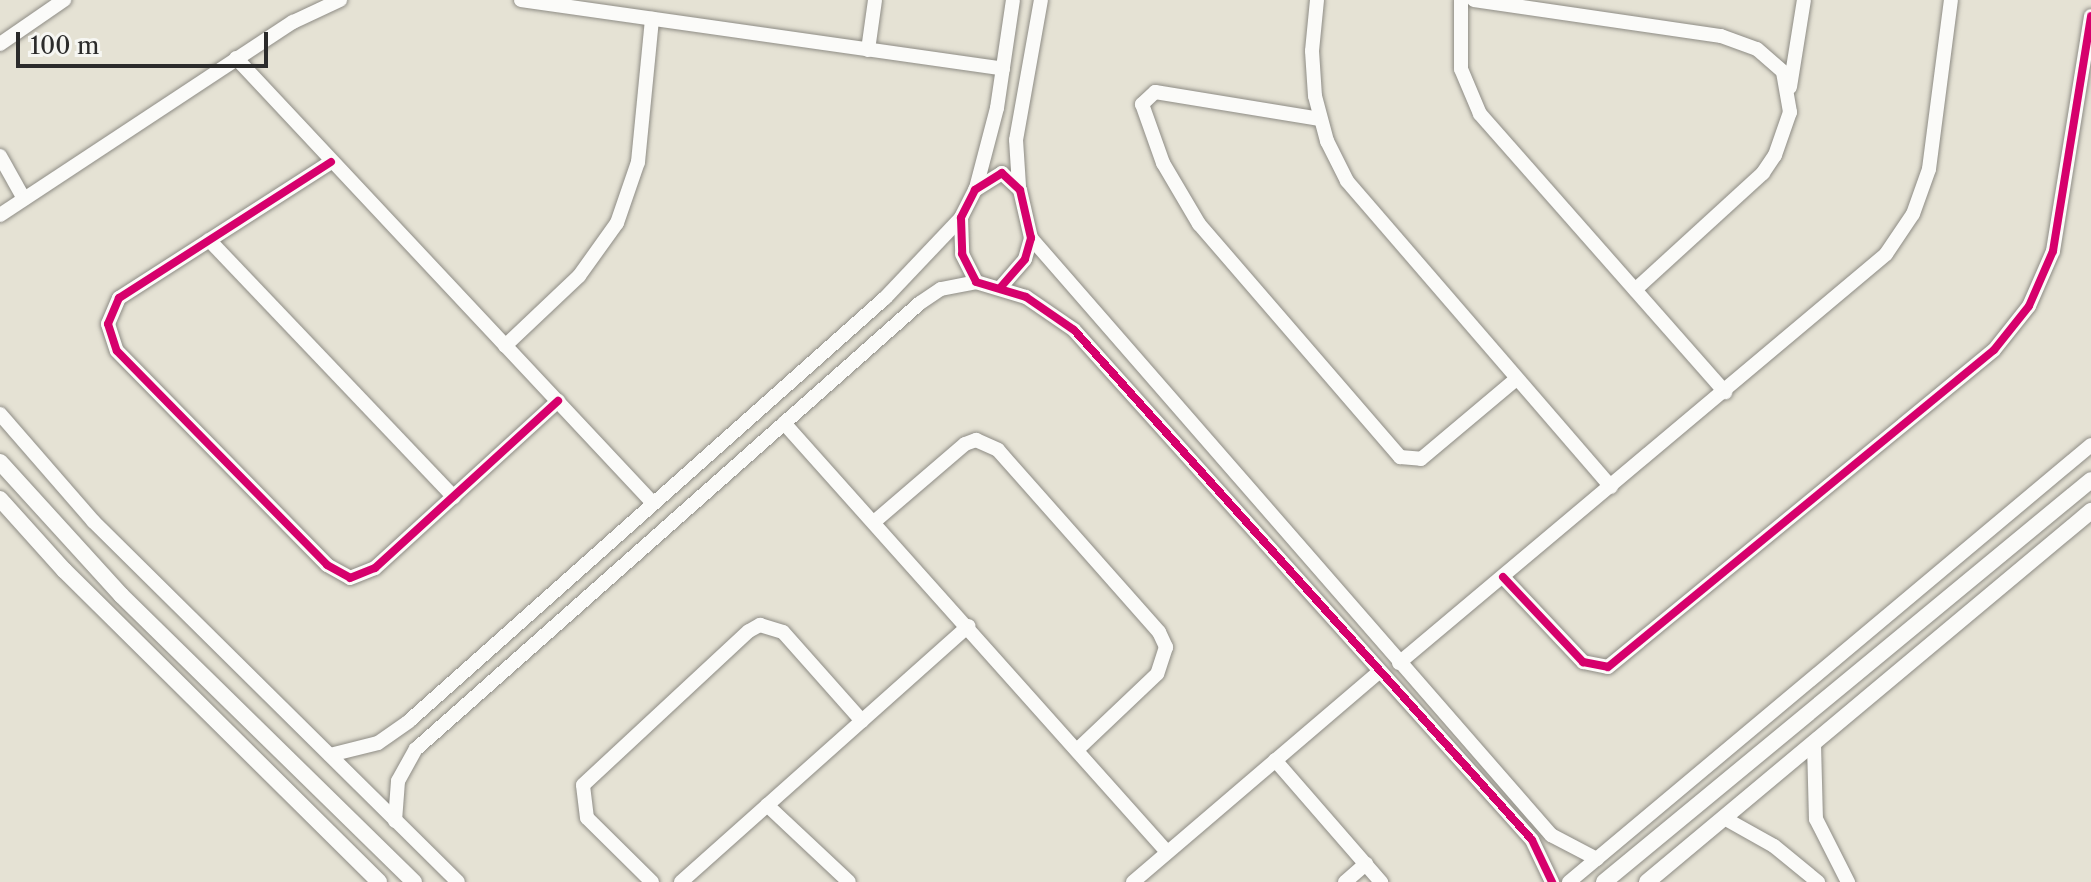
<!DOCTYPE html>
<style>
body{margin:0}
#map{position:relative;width:2091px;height:882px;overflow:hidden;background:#e5e2d4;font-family:"Libre Caslon Text",serif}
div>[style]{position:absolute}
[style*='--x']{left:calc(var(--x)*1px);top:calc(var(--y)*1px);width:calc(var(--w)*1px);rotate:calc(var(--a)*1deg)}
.roads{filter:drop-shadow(0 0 2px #8e8c85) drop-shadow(0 0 2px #8e8c85)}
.minor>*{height:14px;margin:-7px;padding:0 7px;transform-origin:7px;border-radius:7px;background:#fbfbf9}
.tertiary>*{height:16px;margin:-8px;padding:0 8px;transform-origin:8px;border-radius:8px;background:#fbfbf9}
.cycleway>*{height:8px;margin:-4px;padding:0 4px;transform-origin:4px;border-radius:4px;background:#d6006c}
span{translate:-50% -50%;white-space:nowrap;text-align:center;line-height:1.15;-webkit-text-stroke:7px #f6f6f2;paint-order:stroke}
.scale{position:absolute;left:16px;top:32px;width:252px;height:36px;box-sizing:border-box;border:4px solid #2b2b2b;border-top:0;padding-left:10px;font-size:24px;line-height:28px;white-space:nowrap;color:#2b2b2b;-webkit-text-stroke:6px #f6f6f2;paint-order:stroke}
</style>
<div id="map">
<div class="roads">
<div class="minor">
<div style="--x:521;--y:0;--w:487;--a:8.1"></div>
<div style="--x:1317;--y:0;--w:51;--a:95.6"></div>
<div style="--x:1312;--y:51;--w:45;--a:86.2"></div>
<div style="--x:1315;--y:96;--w:47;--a:75.1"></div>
<div style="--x:1327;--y:141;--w:45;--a:63.4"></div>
<div style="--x:1347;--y:181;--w:404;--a:49.2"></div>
<div style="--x:1461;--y:0;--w:69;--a:90"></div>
<div style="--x:1461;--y:69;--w:49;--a:67.1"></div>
<div style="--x:1480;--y:114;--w:371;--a:48.6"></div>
<div style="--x:1474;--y:0;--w:250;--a:8.3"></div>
<div style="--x:1721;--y:36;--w:38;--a:20"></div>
<div style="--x:1757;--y:49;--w:35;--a:41"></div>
<div style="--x:1783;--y:72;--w:41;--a:80.1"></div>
<div style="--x:1790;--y:112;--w:46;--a:109.2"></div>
<div style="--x:1775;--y:155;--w:22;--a:124"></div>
<div style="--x:1763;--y:173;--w:173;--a:137.6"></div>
<div style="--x:0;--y:44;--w:78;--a:-34.5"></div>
<div style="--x:868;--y:50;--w:50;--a:-82"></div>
<div style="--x:236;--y:58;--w:607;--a:46.87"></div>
<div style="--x:1790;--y:87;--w:88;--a:-80.9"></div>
<div style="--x:1320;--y:119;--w:167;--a:-170.7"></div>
<div style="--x:1155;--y:92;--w:18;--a:137"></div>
<div style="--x:1142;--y:104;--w:63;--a:70.4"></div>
<div style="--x:1163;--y:163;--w:71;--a:59.5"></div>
<div style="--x:1199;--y:224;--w:308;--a:49.2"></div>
<div style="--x:1400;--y:457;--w:21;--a:5"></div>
<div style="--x:1421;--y:459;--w:123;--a:-40"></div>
<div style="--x:0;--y:156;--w:49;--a:60.8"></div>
<div style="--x:331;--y:162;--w:252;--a:147.3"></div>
<div style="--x:119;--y:298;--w:28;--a:113"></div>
<div style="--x:108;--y:324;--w:28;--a:72"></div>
<div style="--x:117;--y:351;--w:300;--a:45.5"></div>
<div style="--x:327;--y:565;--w:26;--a:29"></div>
<div style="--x:350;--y:578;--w:27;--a:-22"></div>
<div style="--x:375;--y:568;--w:248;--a:-42.4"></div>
<div style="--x:1019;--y:186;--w:46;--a:-93.7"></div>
<div style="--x:1016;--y:140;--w:142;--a:-79.9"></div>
<div style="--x:976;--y:188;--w:83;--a:-75.3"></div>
<div style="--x:997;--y:108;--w:109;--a:-81.6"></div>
<div style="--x:0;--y:215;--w:351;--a:-33.4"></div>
<div style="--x:293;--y:22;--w:52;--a:-25.1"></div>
<div style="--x:1031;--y:238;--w:792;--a:48.94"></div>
<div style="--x:1551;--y:835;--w:52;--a:27.6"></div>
<div style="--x:209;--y:240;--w:355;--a:46.4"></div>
<div style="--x:1000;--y:288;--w:38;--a:-49"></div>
<div style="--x:1025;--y:259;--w:22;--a:-74"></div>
<div style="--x:1031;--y:238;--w:49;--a:-102.9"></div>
<div style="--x:1020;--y:190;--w:25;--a:-137"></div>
<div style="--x:1002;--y:173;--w:32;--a:148"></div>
<div style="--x:975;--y:190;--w:31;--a:117"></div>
<div style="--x:961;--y:218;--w:36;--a:88"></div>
<div style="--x:962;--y:254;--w:31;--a:63"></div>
<div style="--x:976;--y:282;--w:52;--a:16.7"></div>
<div style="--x:1026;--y:297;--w:58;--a:34.5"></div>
<div style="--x:1074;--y:330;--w:685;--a:48.07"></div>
<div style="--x:1532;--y:840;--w:47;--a:64.5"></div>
<div style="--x:505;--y:346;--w:102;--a:-43.4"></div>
<div style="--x:579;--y:276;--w:65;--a:-54.4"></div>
<div style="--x:617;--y:223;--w:65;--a:-71"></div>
<div style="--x:638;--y:162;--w:144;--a:-84.4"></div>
<div style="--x:0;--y:414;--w:142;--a:49"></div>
<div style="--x:93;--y:521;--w:513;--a:44.68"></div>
<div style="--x:784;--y:423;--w:575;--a:48.24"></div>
<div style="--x:874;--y:522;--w:120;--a:-40.6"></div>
<div style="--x:965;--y:444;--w:12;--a:-20"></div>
<div style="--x:976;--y:440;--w:24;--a:24"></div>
<div style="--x:998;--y:450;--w:243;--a:48.5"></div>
<div style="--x:1159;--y:632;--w:17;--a:65"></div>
<div style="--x:1166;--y:647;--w:28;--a:108"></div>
<div style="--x:1157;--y:674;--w:110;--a:136.5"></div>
<div style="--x:1503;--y:577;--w:117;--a:46.7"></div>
<div style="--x:1583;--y:662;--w:25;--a:11"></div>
<div style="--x:1608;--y:667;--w:499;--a:-39.4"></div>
<div style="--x:1994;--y:350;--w:56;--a:-51.5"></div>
<div style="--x:2029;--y:306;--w:60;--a:-66.4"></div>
<div style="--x:2053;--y:251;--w:238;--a:-80.8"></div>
<div style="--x:1399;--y:663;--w:636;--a:-40.02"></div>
<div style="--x:1886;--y:254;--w:48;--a:-56"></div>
<div style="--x:1913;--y:214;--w:48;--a:-70.4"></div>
<div style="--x:1929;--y:169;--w:170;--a:-82.6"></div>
<div style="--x:1814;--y:744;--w:75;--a:88.5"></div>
<div style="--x:1816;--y:819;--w:71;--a:63.1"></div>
<div style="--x:330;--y:755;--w:49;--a:-14"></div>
<div style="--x:378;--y:743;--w:38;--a:-35"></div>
<div style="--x:409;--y:721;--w:637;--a:-41.63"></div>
<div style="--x:885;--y:298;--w:110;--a:-46.5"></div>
<div style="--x:1275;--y:760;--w:162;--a:49"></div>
<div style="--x:767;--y:805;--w:112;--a:43.2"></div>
<div style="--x:1724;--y:818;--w:57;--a:29.2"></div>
<div style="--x:1774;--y:846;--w:57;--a:39.3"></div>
<div style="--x:395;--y:821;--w:40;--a:-85.7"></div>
<div style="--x:398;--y:781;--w:37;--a:-61"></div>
<div style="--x:416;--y:749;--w:673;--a:-41.51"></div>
<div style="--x:920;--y:303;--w:25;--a:-34"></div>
<div style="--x:941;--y:289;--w:36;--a:-11"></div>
<div style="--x:652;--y:882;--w:91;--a:-135.4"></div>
<div style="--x:587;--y:818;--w:33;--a:-97"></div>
<div style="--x:583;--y:785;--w:226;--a:-42.9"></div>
<div style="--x:749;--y:631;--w:13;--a:-29"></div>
<div style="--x:760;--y:625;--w:24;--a:17"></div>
<div style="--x:783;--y:632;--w:119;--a:48.4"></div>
<div style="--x:681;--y:882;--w:385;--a:-41.7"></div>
<div style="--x:1133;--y:882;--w:323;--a:-40.5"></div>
<div style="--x:1345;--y:882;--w:28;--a:-41"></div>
<div style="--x:1569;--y:882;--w:681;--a:-39.93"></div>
</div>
<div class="tertiary">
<div style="--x:0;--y:462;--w:180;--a:47.7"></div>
<div style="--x:121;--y:595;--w:410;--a:44.4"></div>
<div style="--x:0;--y:499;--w:96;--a:48"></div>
<div style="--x:64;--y:570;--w:443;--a:44.7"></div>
<div style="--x:1604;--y:882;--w:631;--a:-39.54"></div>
<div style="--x:1647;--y:882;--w:579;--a:-39.88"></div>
</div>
</div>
<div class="cycleway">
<div style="--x:331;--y:162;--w:252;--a:147.3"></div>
<div style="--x:119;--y:298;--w:28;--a:113"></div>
<div style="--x:108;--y:324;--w:28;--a:72"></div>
<div style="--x:117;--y:351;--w:300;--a:45.5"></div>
<div style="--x:327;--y:565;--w:26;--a:29"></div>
<div style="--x:350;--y:578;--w:27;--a:-22"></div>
<div style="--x:375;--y:568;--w:248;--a:-42.4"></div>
<div style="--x:1000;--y:288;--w:38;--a:-49"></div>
<div style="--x:1025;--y:259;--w:22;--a:-74"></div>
<div style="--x:1031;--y:238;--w:49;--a:-102.9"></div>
<div style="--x:1020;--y:190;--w:25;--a:-137"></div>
<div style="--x:1002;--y:173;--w:32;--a:148"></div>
<div style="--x:975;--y:190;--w:31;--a:117"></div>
<div style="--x:961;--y:218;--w:36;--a:88"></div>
<div style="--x:962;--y:254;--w:31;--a:63"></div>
<div style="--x:976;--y:282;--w:52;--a:16.7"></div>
<div style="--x:1026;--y:297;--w:58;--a:34.5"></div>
<div style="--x:1074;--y:330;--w:685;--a:48.07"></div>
<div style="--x:1532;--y:840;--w:47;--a:64.5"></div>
<div style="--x:1503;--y:577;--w:117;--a:46.7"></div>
<div style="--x:1583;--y:662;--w:25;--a:11"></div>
<div style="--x:1608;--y:667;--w:499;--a:-39.4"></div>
<div style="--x:1994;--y:350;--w:56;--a:-51.5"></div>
<div style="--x:2029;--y:306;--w:60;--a:-66.4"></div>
<div style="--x:2053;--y:251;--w:238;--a:-80.8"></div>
</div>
<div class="scale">100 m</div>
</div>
